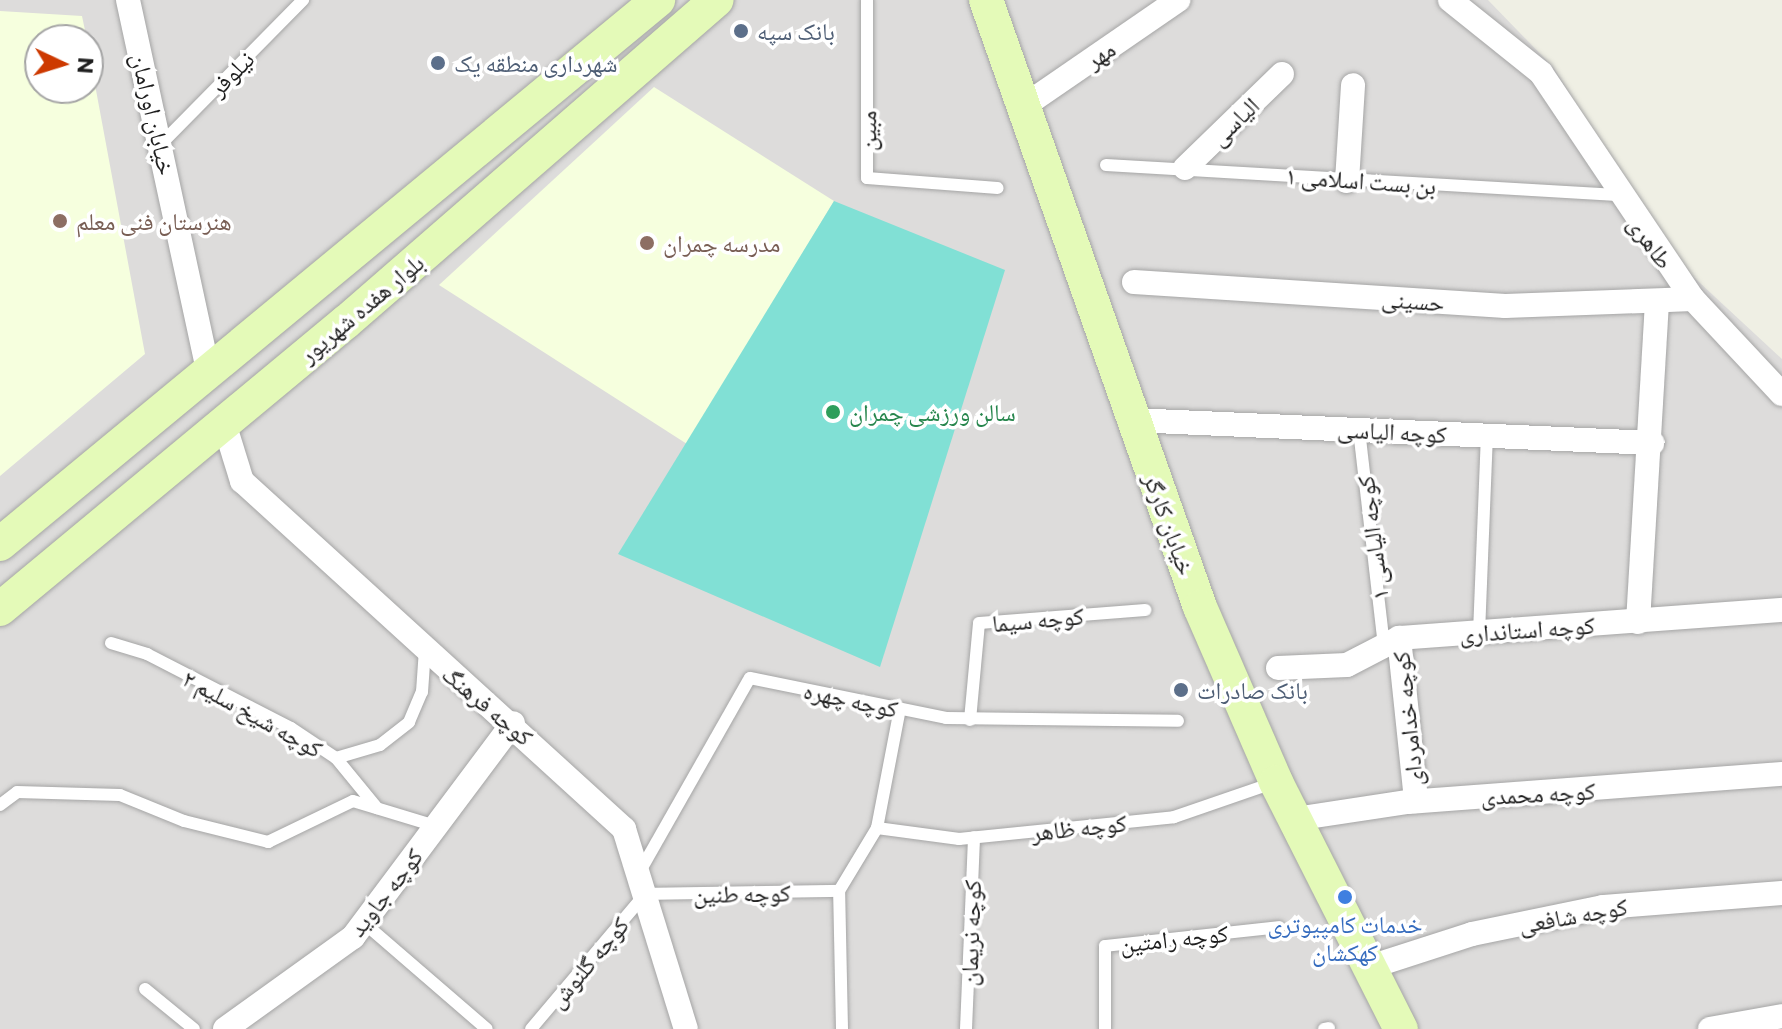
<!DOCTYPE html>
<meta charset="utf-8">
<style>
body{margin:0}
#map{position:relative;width:1782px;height:1029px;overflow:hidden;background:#efefe4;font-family:Commissioner,"Noto Naskh Arabic",sans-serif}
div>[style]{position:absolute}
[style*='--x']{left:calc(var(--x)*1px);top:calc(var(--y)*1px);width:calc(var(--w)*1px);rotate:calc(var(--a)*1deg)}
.residential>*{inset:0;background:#dddcdb}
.education>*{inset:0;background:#f6ffde}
.pitch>*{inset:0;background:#81e0d5}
.roads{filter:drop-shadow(0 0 2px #a5a5a5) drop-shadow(0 0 2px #a5a5a5)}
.lane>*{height:12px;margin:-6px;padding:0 6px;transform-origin:6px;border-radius:6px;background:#fff}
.street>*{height:24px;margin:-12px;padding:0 12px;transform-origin:12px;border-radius:12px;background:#fff}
.secondary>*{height:34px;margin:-17px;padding:0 17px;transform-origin:17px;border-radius:17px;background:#e4fab8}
.dots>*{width:22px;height:22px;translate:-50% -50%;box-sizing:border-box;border:4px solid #fff;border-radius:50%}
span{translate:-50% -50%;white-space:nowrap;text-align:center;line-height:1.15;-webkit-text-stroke:7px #fff;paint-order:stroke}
.service-label{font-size:24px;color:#4e5e75}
.left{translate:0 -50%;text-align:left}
.street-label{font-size:24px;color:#1e1e1e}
.education-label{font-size:24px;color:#785e54}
.leisure-label{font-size:24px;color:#27864d}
.shop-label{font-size:24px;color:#366cbe}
.north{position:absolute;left:24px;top:24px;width:80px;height:80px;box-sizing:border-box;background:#fff;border:2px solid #a5a5a5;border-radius:50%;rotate:94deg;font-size:22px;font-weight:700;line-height:32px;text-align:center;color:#1e1e1e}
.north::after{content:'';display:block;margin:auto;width:28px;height:36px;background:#cd3900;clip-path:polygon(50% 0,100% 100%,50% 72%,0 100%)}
</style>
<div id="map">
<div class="residential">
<div style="clip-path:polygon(evenodd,0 0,1488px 0,1554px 68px,1645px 216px,1686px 270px,1782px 359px,1782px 1029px,0 1029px,0 0,40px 40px,88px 40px,88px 88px,40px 88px,40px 40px)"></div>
</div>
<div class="education">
<div style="clip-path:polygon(0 11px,82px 16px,87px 40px,40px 40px,40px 88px,88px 88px,88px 47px,145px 354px,0 476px)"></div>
<div style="clip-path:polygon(654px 87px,834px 201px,687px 444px,439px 285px)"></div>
</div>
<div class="pitch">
<div style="clip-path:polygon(834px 201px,1005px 270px,880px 667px,618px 554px)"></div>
</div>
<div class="roads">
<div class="lane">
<div style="--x:867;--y:0;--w:178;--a:90"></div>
<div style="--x:867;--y:178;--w:131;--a:4.4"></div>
<div style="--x:160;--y:145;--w:204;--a:-45.4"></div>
<div style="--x:1106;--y:165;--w:512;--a:3.36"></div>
<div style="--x:1359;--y:430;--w:217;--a:83.4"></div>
<div style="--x:1479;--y:633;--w:197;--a:-87.7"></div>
<div style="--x:111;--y:643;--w:38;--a:17"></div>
<div style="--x:147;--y:654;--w:162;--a:27.2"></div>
<div style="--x:291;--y:728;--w:54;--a:33.7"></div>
<div style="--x:336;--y:758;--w:65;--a:50.6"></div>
<div style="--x:970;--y:720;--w:97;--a:-84.7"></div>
<div style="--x:979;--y:623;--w:167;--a:-4.5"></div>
<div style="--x:336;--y:758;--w:46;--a:-16.5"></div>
<div style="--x:380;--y:745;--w:37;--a:-38"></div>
<div style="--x:409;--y:722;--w:33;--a:-67"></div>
<div style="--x:422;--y:692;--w:39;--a:-86"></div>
<div style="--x:0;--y:805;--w:21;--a:-37"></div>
<div style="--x:17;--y:792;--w:103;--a:1.7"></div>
<div style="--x:120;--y:795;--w:69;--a:22.1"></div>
<div style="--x:184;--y:821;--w:87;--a:14"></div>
<div style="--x:268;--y:842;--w:94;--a:-25.8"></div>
<div style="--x:353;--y:801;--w:87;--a:16.8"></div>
<div style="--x:877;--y:828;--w:83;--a:7.6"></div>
<div style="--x:959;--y:839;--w:216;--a:-5.8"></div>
<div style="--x:1174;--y:817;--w:105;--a:-19"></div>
<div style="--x:639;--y:873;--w:224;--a:-60.4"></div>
<div style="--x:750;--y:678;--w:200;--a:11.5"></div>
<div style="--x:946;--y:718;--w:232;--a:0.7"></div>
<div style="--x:364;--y:923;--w:162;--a:40.8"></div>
<div style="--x:145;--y:989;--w:63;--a:39.2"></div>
<div style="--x:531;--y:1029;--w:177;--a:-49.8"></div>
<div style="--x:645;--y:894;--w:194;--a:-0.9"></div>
<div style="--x:842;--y:1029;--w:138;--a:-91.2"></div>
<div style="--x:839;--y:891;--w:74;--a:-58.9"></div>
<div style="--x:877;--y:828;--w:121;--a:-79.1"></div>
<div style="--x:966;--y:1029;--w:192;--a:-87.6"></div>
<div style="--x:1105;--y:1029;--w:83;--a:-90"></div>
<div style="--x:1105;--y:946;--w:175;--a:-6.2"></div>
<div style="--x:1324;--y:1029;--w:5;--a:-11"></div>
</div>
<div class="street">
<div style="--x:128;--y:0;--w:378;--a:77.8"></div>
<div style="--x:1450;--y:0;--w:117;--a:38.7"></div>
<div style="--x:1541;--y:73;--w:272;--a:56.1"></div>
<div style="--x:1693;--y:299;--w:130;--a:46.9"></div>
<div style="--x:1021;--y:108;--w:191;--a:-34.5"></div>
<div style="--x:1185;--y:168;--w:135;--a:-44.1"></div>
<div style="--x:1347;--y:181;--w:96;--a:-86.4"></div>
<div style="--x:1134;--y:282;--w:372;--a:3.7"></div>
<div style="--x:1505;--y:306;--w:188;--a:-2.1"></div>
<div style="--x:1132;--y:420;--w:521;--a:2.53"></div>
<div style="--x:224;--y:423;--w:61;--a:72.8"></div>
<div style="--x:242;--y:481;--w:517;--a:42.33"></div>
<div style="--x:624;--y:829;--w:209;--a:72.8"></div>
<div style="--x:1638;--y:622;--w:321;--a:-86.6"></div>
<div style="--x:1399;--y:638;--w:164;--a:84"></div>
<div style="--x:1278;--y:668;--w:69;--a:-2.5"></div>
<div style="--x:1347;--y:665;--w:59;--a:-27.4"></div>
<div style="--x:1399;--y:638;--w:384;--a:-4.2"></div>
<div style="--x:1295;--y:819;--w:114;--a:-8.6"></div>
<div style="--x:1408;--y:802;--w:375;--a:-4.3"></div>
<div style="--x:1370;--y:967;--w:107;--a:-17.9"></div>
<div style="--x:1472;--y:934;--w:134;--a:-11.6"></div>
<div style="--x:1603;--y:907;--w:180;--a:-4.5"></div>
<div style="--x:225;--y:1029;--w:158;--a:-35.7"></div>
<div style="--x:353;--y:937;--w:267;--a:-53.2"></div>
<div style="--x:1710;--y:1029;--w:73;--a:-10.2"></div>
</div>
<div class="secondary">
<div style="--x:986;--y:0;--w:644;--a:70.58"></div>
<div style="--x:1200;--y:607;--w:191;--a:66.5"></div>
<div style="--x:1276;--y:782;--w:277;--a:63.2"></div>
<div style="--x:0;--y:544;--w:854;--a:-39.58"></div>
<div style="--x:0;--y:609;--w:450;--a:-39.7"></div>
<div style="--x:346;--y:322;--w:491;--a:-41"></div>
</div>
</div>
<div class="dots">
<div style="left:741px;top:31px;background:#5c6f8a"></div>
<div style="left:438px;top:63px;background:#5c6f8a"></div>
<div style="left:60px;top:221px;background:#8d6e63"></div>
<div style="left:647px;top:243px;background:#8d6e63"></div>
<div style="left:833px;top:412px;background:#2e9e5b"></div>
<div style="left:1181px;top:690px;background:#5c6f8a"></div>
<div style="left:1345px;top:897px;background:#3f7fe0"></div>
</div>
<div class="service-label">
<span class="left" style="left:757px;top:31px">بانک سپه</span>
<span class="left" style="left:454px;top:63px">شهرداری منطقه یک</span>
<span class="left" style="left:1197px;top:690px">بانک صادرات</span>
</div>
<div class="street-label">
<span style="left:1100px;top:54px;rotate:-34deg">مهر</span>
<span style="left:231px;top:73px;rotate:-45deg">نیلوفر</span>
<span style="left:154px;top:114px;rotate:77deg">خیابان اورامان</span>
<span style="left:1234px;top:121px;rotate:-44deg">الیاسی</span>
<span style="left:867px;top:131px;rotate:-90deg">مبین</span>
<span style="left:1361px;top:180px;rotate:4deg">بن بست اسلامی ۱</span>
<span style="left:1651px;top:242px;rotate:54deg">طاهری</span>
<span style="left:1413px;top:300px;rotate:4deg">حسینی</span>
<span style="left:361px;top:308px;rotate:-40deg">بلوار هفده شهریور</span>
<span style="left:1392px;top:431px;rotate:3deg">کوچه الیاسی</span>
<span style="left:1170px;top:524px;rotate:70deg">خیابان کارگر</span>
<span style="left:1372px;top:538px;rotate:-97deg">کوچه الیاسی ۱</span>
<span style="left:1038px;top:619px;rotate:-5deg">کوچه سیما</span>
<span style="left:1527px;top:629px;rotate:-4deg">کوچه استانداری</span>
<span style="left:851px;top:699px;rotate:12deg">کوچه چهره</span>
<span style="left:488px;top:705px;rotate:40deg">کوچه فرهنگ</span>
<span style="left:253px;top:713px;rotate:29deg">کوچه شیخ سلیم ۲</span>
<span style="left:1407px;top:719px;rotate:-96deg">کوچه خدامردای</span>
<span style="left:1538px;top:793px;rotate:-3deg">کوچه محمدی</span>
<span style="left:1079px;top:827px;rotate:-6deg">کوچه ظاهر</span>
<span style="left:385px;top:892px;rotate:-52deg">کوچه جاوید</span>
<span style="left:742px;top:893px;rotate:-1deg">کوچه طنین</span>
<span style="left:1573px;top:915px;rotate:-10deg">کوچه شافعی</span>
<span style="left:970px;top:933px;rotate:-88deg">کوچه نریمان</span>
<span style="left:1174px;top:938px;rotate:-6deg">کوچه رامتین</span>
<span style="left:588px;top:962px;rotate:-50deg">کوچه گلنوش</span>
</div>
<div class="education-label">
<span class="left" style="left:76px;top:221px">هنرستان فنی معلم</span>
<span class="left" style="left:663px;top:243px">مدرسه چمران</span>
</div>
<div class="leisure-label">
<span class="left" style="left:849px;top:412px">سالن ورزشی چمران</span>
</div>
<div class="shop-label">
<span style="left:1345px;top:938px">خدمات کامپیوتری<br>کهکشان</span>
</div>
<div class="north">N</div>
</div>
